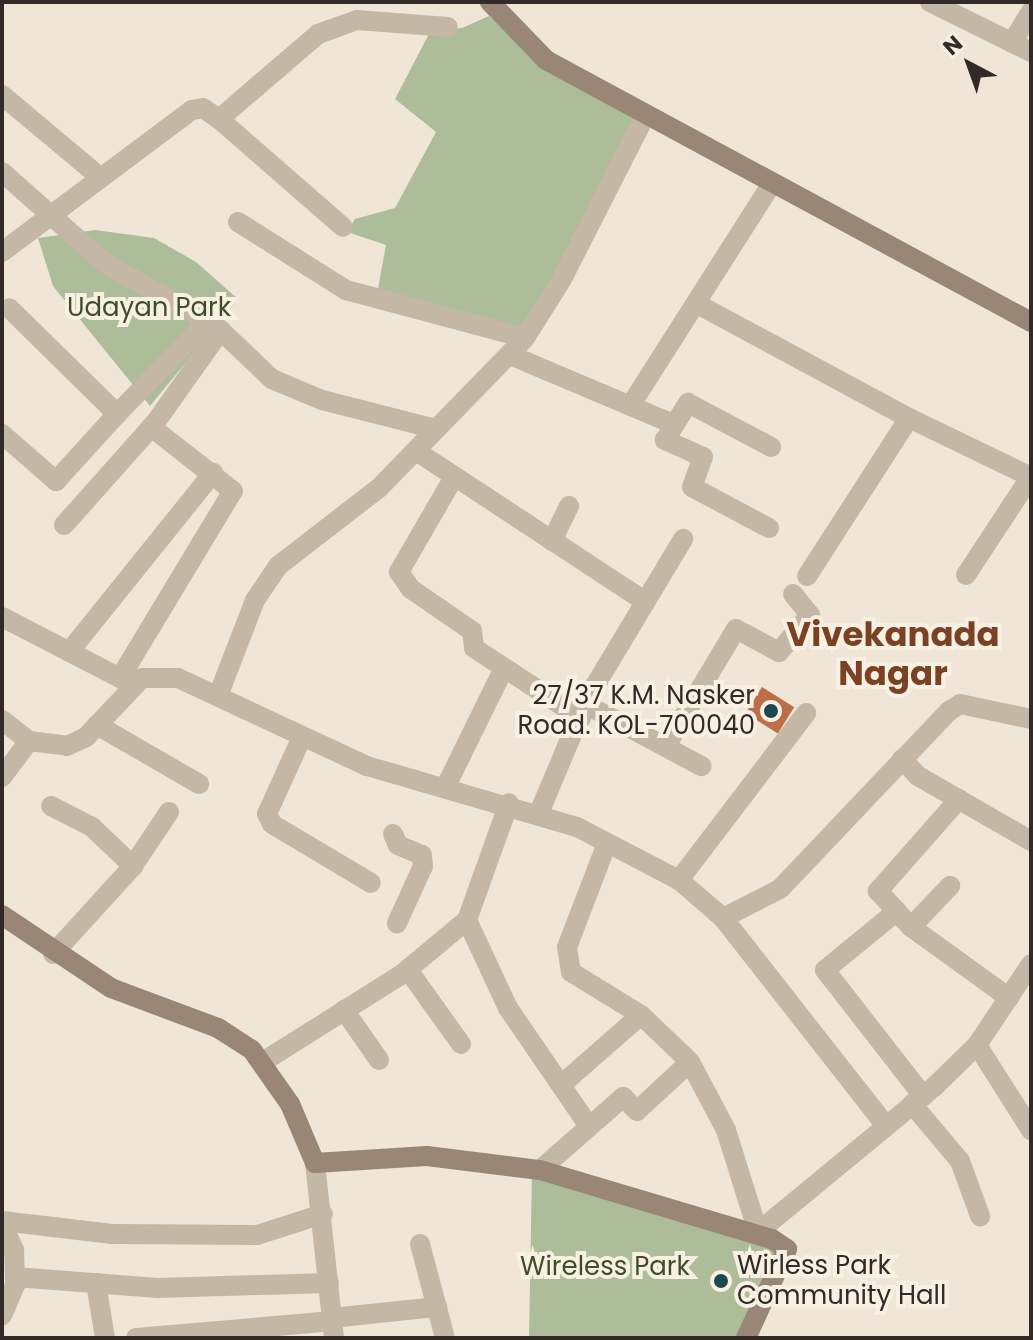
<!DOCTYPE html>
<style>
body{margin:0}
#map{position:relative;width:1033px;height:1340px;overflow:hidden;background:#efe6d8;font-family:Poppins,sans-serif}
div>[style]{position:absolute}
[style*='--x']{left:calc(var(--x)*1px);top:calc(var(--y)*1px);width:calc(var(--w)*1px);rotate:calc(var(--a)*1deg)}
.green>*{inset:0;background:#adbc99}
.building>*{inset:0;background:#bd6e47;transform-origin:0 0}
.street>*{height:20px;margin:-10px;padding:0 10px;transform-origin:10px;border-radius:10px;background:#c5b7a5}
.secondary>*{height:20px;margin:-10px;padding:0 10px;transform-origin:10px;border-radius:10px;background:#998676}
.dots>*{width:22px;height:22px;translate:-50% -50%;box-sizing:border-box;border:4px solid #f7f0e3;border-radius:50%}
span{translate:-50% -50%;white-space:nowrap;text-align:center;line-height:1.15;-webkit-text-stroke:8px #f7f0e3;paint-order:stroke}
.park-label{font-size:26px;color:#3e4e2b}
.poi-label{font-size:26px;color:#322a26}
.right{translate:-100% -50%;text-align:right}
.left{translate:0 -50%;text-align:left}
.district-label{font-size:34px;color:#7b4124;font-weight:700}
.frame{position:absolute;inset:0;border:4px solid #322a26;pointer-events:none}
.north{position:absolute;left:929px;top:24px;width:80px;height:80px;-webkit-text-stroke:6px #f7f0e3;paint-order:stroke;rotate:319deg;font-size:22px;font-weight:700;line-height:32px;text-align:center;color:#322a26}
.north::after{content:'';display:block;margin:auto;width:28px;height:36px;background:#322a26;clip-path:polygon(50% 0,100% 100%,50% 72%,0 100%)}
</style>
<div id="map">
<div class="green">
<div style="clip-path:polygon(489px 16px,543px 65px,647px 116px,522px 330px,377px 294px,386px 245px,347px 232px,355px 219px,395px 208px,436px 132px,395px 99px,430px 32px,462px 28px)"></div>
<div style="clip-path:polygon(95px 230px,154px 238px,196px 262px,238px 299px,150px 406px,53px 286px,38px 238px)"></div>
<div style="clip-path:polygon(532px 1171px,779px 1250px,741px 1338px,529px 1338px)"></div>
</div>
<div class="building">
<div style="left:762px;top:687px;width:38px;height:31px;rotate:32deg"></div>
</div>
<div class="street">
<div style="--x:930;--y:2;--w:113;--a:26.3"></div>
<div style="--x:1012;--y:43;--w:37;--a:-59"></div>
<div style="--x:2;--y:95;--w:129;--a:40"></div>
<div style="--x:219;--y:119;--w:164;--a:41.1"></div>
<div style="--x:2;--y:172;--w:139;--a:41.5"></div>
<div style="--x:106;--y:264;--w:125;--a:29.2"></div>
<div style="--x:215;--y:325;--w:79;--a:43.5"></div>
<div style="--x:272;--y:379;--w:54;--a:22.8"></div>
<div style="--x:322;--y:400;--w:118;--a:14.3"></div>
<div style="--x:238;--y:222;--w:128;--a:32.2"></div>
<div style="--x:346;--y:290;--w:185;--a:15"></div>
<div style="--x:2;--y:252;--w:237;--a:-36.8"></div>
<div style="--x:192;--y:110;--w:11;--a:-10"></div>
<div style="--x:203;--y:108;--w:19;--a:35"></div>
<div style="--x:219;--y:119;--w:130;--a:-40.6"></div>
<div style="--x:318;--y:34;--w:41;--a:-19.7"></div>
<div style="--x:357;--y:20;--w:91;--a:4.4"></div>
<div style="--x:699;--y:305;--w:238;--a:28.3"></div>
<div style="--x:909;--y:418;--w:188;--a:122.8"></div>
<div style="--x:510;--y:355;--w:175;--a:22.9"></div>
<div style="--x:632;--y:403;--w:261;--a:-57.5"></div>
<div style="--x:117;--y:414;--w:129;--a:-45.6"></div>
<div style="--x:909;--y:418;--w:136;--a:25.8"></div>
<div style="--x:2;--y:434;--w:72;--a:41"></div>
<div style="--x:56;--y:481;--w:91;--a:-47.7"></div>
<div style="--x:117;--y:414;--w:151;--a:-135.5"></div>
<div style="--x:416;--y:451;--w:273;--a:33.3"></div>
<div style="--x:454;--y:477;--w:110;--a:120.1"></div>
<div style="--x:399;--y:572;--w:21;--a:55"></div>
<div style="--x:411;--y:589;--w:74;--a:34.5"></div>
<div style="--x:472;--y:631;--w:17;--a:83"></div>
<div style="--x:474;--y:648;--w:128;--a:33.2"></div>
<div style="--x:64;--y:525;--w:137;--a:-48.3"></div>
<div style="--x:155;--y:423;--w:114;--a:-54.6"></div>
<div style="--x:769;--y:528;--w:87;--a:-152"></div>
<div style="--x:692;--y:487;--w:32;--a:-70"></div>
<div style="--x:703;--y:457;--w:42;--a:-155.9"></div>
<div style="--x:665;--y:440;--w:44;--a:-58.1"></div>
<div style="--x:688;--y:403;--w:94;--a:27.9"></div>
<div style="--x:552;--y:541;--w:39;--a:-64"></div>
<div style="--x:966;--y:575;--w:118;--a:-56.7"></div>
<div style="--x:2;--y:617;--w:144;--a:27.3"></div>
<div style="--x:69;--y:652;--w:230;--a:-51.2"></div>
<div style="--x:120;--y:678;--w:218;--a:-58.9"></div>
<div style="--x:233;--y:491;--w:104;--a:-142"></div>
<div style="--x:218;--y:696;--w:103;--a:-68.9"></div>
<div style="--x:255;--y:600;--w:41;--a:-55.9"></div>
<div style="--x:278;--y:566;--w:128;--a:-37.7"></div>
<div style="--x:379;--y:488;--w:209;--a:-45.8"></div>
<div style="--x:525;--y:338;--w:70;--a:-57.9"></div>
<div style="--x:562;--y:279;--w:185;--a:-63"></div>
<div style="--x:585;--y:704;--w:132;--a:28.1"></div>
<div style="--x:2;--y:720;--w:34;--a:38"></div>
<div style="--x:29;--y:741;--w:38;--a:7"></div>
<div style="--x:67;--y:746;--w:21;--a:-25"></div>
<div style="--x:86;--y:737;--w:81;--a:-46.5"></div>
<div style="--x:142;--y:678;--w:36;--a:0"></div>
<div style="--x:178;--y:678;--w:208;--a:25"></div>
<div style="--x:367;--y:766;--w:219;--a:16.2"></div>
<div style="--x:577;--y:827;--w:115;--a:27.5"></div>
<div style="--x:679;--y:880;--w:58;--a:40.8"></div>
<div style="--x:723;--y:918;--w:264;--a:51.9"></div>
<div style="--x:97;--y:725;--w:118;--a:30"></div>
<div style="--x:301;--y:739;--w:82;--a:114.4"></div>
<div style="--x:267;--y:814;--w:11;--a:63"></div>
<div style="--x:272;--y:824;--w:115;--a:30.8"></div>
<div style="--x:666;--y:746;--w:136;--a:-59.1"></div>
<div style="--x:736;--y:629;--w:49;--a:28.1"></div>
<div style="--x:779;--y:652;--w:48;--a:-50"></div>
<div style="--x:810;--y:615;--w:27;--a:-129"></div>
<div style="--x:902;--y:759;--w:23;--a:47"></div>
<div style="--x:918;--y:776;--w:130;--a:29.9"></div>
<div style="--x:2;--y:777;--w:45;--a:-53.1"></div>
<div style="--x:446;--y:786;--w:129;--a:-63.8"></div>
<div style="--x:959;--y:799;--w:123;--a:131.4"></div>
<div style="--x:878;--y:891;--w:49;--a:47.5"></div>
<div style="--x:911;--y:927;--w:121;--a:35.9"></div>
<div style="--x:51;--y:806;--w:46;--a:27.1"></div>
<div style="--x:92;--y:827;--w:57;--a:43.6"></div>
<div style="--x:539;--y:813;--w:124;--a:-67.2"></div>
<div style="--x:587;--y:699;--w:187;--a:-59"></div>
<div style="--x:393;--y:834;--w:12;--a:66"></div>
<div style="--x:398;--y:845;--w:26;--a:23"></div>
<div style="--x:422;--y:855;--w:11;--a:85"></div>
<div style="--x:423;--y:866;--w:63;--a:114.5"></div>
<div style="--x:607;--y:843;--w:111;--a:111"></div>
<div style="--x:567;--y:947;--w:25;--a:81"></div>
<div style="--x:571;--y:972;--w:82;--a:31.6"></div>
<div style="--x:641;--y:1015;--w:68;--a:43.8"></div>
<div style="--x:690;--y:1062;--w:77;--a:62.1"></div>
<div style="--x:726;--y:1130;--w:107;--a:72.6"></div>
<div style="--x:758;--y:1232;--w:228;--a:-39.5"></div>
<div style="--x:934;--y:1087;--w:60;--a:-44.3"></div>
<div style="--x:977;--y:1045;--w:97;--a:-56.3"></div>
<div style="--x:679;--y:880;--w:210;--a:-52.7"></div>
<div style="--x:897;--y:911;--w:93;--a:140.7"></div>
<div style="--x:825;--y:970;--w:160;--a:52.1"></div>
<div style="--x:723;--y:918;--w:64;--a:-27"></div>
<div style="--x:780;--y:889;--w:245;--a:-46.5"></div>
<div style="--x:949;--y:711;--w:13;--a:-32"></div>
<div style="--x:960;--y:704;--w:73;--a:11.9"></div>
<div style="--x:467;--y:920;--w:97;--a:65"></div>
<div style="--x:508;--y:1008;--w:142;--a:55.6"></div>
<div style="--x:911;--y:927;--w:57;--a:-46.4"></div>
<div style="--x:53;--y:954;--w:119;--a:-47.7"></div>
<div style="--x:133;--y:866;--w:65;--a:-56.3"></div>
<div style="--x:408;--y:970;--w:91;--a:54.4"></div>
<div style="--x:344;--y:1010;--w:61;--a:55"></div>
<div style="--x:977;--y:1045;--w:101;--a:57.6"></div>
<div style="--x:261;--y:1063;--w:165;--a:-32.2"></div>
<div style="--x:401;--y:975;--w:86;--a:-39.8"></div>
<div style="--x:467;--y:920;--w:124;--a:-70.3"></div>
<div style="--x:561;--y:1085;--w:106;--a:-41.2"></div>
<div style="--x:912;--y:1104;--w:75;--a:49.9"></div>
<div style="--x:960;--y:1161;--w:59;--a:70"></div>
<div style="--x:315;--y:1163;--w:176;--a:83.8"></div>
<div style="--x:540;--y:1170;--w:111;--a:-41.3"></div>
<div style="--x:623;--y:1097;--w:20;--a:45"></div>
<div style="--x:637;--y:1111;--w:72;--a:-42.8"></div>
<div style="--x:2;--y:1221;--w:111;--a:6.7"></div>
<div style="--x:112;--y:1234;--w:145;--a:0.4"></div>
<div style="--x:257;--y:1235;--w:69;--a:-17.7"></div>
<div style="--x:2;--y:1224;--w:29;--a:65"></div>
<div style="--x:14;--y:1250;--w:35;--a:88"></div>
<div style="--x:15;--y:1285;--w:33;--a:113"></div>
<div style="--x:420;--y:1244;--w:97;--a:75.1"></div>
<div style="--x:15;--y:1277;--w:143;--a:4.4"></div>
<div style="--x:158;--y:1288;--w:171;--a:-1.7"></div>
<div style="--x:96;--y:1283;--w:56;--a:80.7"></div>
<div style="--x:332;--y:1318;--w:106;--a:-6"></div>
<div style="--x:136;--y:1338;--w:198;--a:-4.9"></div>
</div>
<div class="secondary">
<div style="--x:490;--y:2;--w:81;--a:46"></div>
<div style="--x:546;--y:60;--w:551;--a:28.38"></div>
<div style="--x:2;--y:915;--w:131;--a:33.8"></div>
<div style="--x:111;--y:988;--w:114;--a:20.5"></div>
<div style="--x:218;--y:1028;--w:40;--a:32.9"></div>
<div style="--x:252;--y:1050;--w:66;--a:54.9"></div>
<div style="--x:290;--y:1104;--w:64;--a:67"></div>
<div style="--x:315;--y:1163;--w:112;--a:-3.6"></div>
<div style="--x:427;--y:1156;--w:114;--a:7.1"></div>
<div style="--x:540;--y:1170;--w:242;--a:16.6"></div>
<div style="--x:772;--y:1239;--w:18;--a:34"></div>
<div style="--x:787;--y:1249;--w:98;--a:114.7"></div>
</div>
<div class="dots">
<div style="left:771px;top:711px;background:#1e4850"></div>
<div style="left:721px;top:1281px;background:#1e4850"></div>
</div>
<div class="park-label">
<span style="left:149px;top:308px">Udayan Park</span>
<span style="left:605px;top:1267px">Wireless Park</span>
</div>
<div class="poi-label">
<span class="right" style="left:755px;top:711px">27/37 K.M. Nasker<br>Road. KOL-700040</span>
<span class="left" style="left:737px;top:1281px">Wirless Park<br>Community Hall</span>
</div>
<div class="district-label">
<span style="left:893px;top:654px">Vivekanada<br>Nagar</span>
</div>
<div class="frame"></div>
<div class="north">N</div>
</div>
